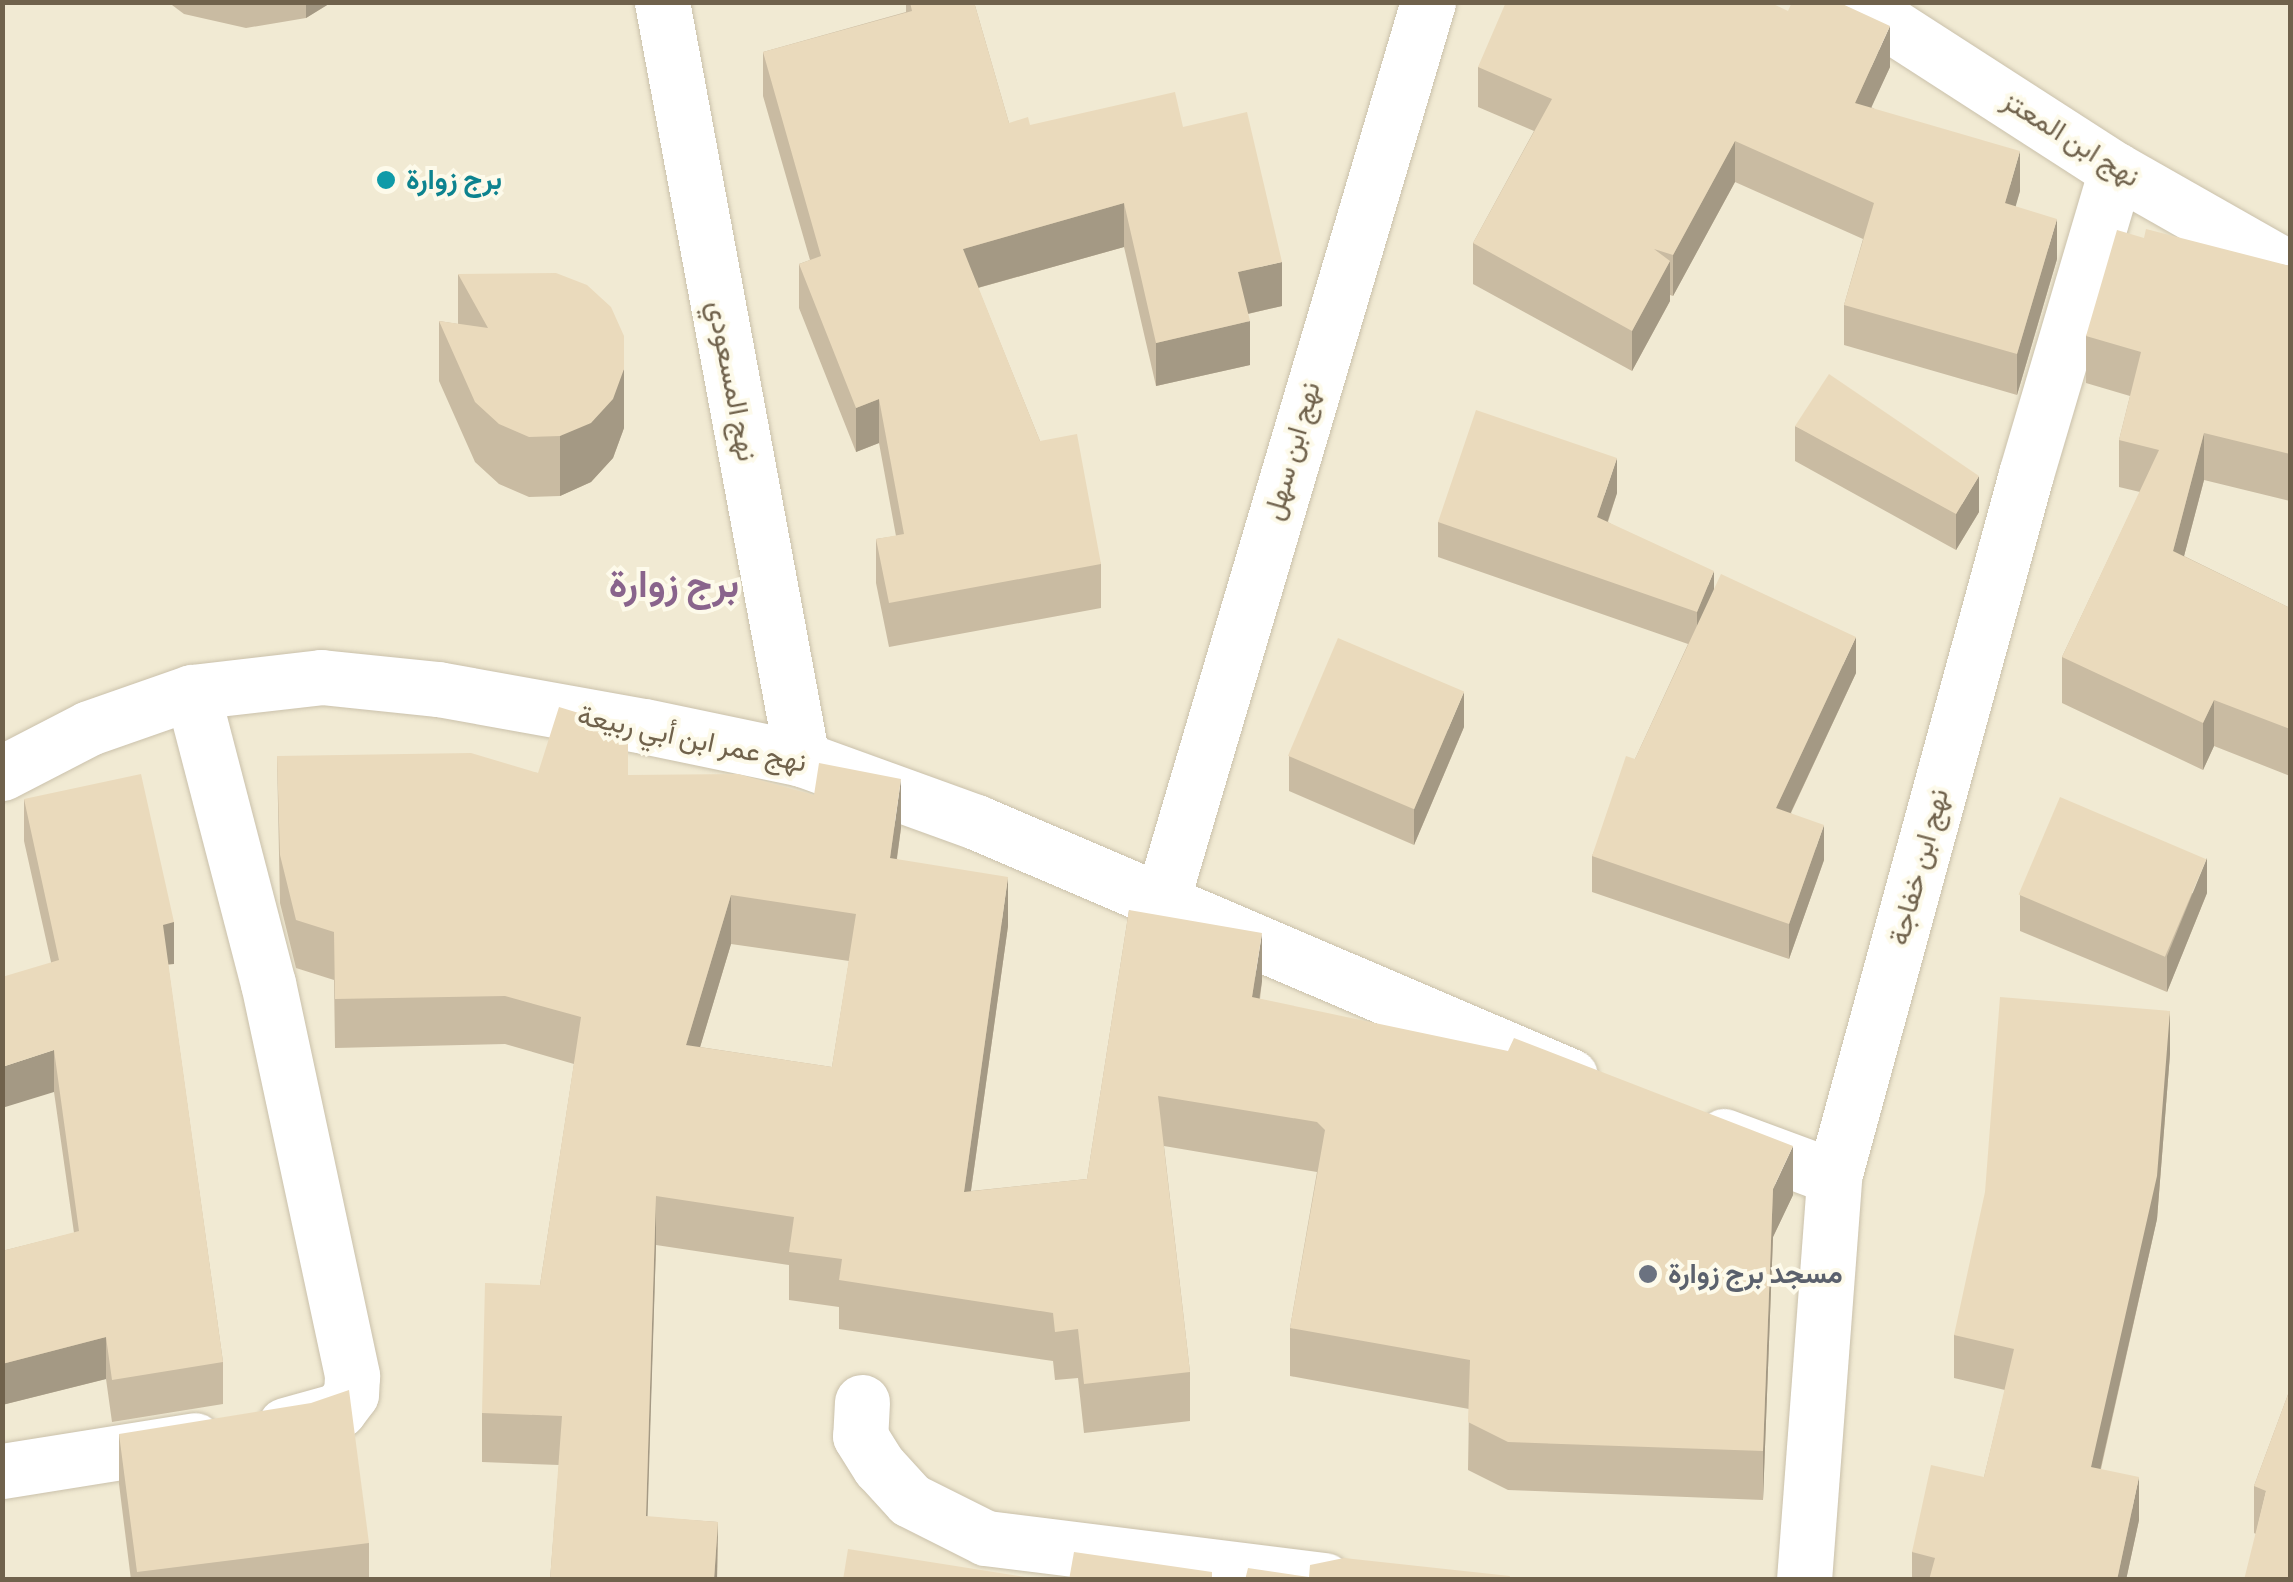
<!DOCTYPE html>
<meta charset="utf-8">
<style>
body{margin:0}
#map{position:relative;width:2293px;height:1582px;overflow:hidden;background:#faf7e4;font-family:"Source Sans 3",Vazirmatn,sans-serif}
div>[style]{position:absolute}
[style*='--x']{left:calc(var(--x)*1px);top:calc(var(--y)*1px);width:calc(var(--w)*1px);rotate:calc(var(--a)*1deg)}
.residential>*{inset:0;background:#f1ead3;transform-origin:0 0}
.roads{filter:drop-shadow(0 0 2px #cac1ab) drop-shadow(0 0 2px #cac1ab)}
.minor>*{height:55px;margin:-27.5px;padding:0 27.5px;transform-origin:27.5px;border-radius:27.5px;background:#fff}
.wall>*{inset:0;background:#c9bba2}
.shaded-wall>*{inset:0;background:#a49984;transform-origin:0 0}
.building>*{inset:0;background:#eadabc;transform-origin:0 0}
.dots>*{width:28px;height:28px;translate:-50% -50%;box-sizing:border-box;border:5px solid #fdfaea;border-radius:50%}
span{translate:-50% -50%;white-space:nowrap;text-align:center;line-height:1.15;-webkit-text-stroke:8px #fdfaea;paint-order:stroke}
.street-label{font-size:28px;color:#70624c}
.culture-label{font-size:28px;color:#0d838f;font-weight:700}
.left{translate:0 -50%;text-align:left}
.worship-label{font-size:28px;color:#5b616d;font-weight:700}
.district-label{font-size:38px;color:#89648c;font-weight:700}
.frame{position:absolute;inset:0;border:5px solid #70624c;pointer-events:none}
</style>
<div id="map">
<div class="residential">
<div style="left:3px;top:3px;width:2287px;height:1576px"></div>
</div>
<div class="roads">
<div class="minor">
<div style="--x:662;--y:2;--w:770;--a:79.52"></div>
<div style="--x:1855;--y:2;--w:310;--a:32.8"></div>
<div style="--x:2116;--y:170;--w:200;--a:29.6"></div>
<div style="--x:192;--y:692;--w:301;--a:75.4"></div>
<div style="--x:268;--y:983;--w:402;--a:77.9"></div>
<div style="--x:352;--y:1376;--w:18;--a:93"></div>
<div style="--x:351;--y:1394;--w:20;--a:127"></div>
<div style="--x:339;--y:1410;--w:56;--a:164.5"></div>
<div style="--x:2;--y:773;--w:98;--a:-27.3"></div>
<div style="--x:89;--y:728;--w:109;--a:-19.3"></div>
<div style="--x:192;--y:692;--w:130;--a:-6.6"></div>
<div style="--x:321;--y:677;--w:118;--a:5.9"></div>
<div style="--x:438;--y:689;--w:209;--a:10.2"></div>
<div style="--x:644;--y:726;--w:161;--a:11.8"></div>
<div style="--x:802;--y:759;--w:185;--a:19.9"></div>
<div style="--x:976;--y:822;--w:646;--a:23.15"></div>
<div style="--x:1162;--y:900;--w:937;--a:-73.5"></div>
<div style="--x:1724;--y:1136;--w:117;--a:20.4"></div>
<div style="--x:862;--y:1402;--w:34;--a:93"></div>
<div style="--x:860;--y:1436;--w:36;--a:58"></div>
<div style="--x:879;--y:1466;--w:46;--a:47.6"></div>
<div style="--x:910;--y:1500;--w:85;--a:26.6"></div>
<div style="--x:986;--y:1538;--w:341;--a:7.1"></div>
<div style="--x:2;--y:1471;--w:195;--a:-9.1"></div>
<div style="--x:1804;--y:1580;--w:404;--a:-85.7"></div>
<div style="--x:1834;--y:1177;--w:729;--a:-74.72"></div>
<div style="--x:2026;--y:474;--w:317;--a:-73.5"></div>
</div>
</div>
<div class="wall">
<div style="clip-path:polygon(168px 2px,332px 2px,306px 18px,246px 28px,184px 14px)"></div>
<div style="clip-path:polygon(906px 2px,974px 2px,1009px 123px,1030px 125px,1183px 127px,1282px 306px,1248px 314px,1250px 365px,1156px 386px,1124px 247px,978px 288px,1040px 441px,1101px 564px,1101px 608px,889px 647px,876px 583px,876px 539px,896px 536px,879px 443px,856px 452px,799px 308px,799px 264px,810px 260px,763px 96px,763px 52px,906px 12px)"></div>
<div style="clip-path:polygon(1478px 67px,1890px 67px,1871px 107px,2020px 191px,2015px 206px,2057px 259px,2017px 395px,1844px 345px,1844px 305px,1863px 239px,1735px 182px,1673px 296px,1670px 295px,1670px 301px,1632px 371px,1473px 284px,1473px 243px,1534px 131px,1478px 107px)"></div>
<div style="clip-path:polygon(2144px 238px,2290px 266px,2290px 501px,2204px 480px,2184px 556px,2290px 608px,2290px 776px,2214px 746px,2203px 770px,2062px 703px,2062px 657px,2140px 492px,2119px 487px,2119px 440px,2130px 396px,2086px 383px,2086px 336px)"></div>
<div style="clip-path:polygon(458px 274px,624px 428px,613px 458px,591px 482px,560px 496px,529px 497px,499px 484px,475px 462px,439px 381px,439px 321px,458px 324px)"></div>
<div style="clip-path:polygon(1795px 426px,1979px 512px,1956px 550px,1795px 461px)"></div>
<div style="clip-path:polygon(1617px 493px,1608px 522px,1714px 590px,1856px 673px,1791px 813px,1824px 860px,1789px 959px,1592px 892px,1592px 856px,1635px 759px,1688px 644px,1438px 557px,1438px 522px)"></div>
<div style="clip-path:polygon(1464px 727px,1414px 845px,1289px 791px,1289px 756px)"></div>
<div style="clip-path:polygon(evenodd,277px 756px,538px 773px,628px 775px,901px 828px,897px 859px,1008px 926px,971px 1191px,1087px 1179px,1129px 910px,1262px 981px,1260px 999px,1793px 1195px,1773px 1237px,1763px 1500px,1508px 1490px,1468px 1470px,1469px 1409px,1290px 1376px,1290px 1328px,1317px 1172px,1164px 1146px,1190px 1372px,1190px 1421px,1084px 1433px,1078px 1378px,1055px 1380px,1053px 1361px,839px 1329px,839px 1307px,789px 1300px,789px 1265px,656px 1245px,647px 1517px,718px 1522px,717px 1580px,550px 1580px,559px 1465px,482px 1462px,482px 1413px,540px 1285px,574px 1064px,505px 1044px,335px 1048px,334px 980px,296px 968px,280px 903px,277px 756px,731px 944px,849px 961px,832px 1067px,700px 1047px,731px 944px)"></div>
<div style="clip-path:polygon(24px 799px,174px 964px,168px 965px,223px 1362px,223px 1404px,112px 1422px,106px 1379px,2px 1405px,2px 1251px,74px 1233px,54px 1092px,51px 962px,24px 841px)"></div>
<div style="clip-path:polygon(2207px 893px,2167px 992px,2020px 931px,2020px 895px)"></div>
<div style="clip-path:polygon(2170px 1054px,2157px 1219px,2101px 1469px,2139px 1520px,2126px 1580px,1912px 1580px,1912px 1552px,1984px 1477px,2005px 1390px,1954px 1378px,1954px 1335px)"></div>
<div style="clip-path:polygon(2290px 1389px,2256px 1534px,2254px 1533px,2254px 1486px)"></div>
<div style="clip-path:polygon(119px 1434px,369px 1543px,369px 1580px,131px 1580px,119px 1484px)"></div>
</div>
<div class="shaded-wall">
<div style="clip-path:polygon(306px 2px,332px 2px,306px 18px)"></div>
<div style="clip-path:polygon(1890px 26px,1890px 67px,1855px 143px,1855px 103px)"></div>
<div style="clip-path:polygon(1735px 141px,1735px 182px,1673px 296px,1673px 255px)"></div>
<div style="clip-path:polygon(2020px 151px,2020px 191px,2005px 244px,2005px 203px)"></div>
<div style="clip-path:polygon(1124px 203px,1124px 247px,963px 292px,963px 249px)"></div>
<div style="clip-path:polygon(2057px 219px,2057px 259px,2017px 395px,2017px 354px)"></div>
<div style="clip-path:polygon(1670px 261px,1670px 301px,1632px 371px,1632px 331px)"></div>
<div style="clip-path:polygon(1282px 262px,1282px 306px,1238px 316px,1238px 272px)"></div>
<div style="clip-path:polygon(1250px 321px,1250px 365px,1156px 386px,1156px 343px)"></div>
<div style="clip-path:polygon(624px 369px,624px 428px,613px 458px,591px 482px,560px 496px,560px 436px)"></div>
<div style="clip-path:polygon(879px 399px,879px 443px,856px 452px,856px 408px)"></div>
<div style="clip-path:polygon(2204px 433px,2204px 480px,2173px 598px,2173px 551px)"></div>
<div style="clip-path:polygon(1617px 458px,1617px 493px,1597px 553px,1597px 517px)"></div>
<div style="clip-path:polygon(1979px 476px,1979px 512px,1956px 550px,1956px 514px)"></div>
<div style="clip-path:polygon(1714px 571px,1714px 607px,1697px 647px,1697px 612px)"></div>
<div style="clip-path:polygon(1856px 637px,1856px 673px,1776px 844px,1776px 808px)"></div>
<div style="clip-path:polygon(1464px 692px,1464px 727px,1414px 845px,1414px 809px)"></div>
<div style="clip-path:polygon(2214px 700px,2214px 746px,2203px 770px,2203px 723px)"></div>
<div style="clip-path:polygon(901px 779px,901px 828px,890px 906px,890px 858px)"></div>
<div style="clip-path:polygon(1824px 825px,1824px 860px,1789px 959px,1789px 924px)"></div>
<div style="clip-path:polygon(2207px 858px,2207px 893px,2167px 992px,2167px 956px)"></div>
<div style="clip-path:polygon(1008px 877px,1008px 926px,964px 1240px,964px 1192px)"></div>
<div style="clip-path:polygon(731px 895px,731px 944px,686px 1094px,686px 1045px)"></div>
<div style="left:174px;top:922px;width:42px;height:11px;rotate:90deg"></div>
<div style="clip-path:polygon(1262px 933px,1262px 981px,1252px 1046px,1252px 997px)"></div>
<div style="clip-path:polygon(2170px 1011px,2170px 1054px,2157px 1219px,2091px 1510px,2091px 1467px)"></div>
<div style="clip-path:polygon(54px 1050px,54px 1092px,2px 1108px,2px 1067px)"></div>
<div style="clip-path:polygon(1793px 1146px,1793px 1195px,1773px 1237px,1763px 1500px,1763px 1451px,1773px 1189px)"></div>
<div style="clip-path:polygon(656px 1196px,656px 1245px,646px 1565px,646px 1516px)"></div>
<div style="clip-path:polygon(106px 1337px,106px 1379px,2px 1405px,2px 1364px)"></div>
<div style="clip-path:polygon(2139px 1477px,2139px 1520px,2126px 1580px,2117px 1580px)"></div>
<div style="clip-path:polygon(718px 1522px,717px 1580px,714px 1580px)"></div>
</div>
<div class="building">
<div style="clip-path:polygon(910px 2px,974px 2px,1009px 123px,1028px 117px,1030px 125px,1175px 92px,1183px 127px,1247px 112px,1282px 262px,1238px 272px,1250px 321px,1156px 343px,1124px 203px,963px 249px,1040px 441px,1077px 434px,1101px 564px,889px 603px,876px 539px,904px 534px,879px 399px,856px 408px,799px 264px,821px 256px,763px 52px,912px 11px)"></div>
<div style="clip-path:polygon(1506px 2px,1769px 2px,1788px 11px,1792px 2px,1838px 2px,1890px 26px,1855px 103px,2020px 151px,2005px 203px,2057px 219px,2017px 354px,1844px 305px,1874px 203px,1735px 141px,1673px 255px,1654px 249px,1670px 261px,1632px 331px,1473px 243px,1552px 99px,1478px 67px)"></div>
<div style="clip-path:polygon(2146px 229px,2290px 266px,2290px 454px,2204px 433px,2173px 551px,2290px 608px,2290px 729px,2214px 700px,2203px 723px,2062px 657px,2159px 450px,2119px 440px,2141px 352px,2086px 336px,2117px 230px,2144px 238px)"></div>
<div style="clip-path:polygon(556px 273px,587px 285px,611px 307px,624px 336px,624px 369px,613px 399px,591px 423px,560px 436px,529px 437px,499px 424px,475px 402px,439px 321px,488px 328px,458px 274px)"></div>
<div style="clip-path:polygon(1829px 374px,1979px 476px,1956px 514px,1795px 426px)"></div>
<div style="clip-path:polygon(1476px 410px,1617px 458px,1597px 517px,1714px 571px,1697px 612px,1438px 522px)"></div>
<div style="clip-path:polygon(1721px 574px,1856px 637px,1776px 808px,1824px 825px,1789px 924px,1592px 856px,1626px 756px,1635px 759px)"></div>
<div style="left:1338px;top:638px;width:137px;height:128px;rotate:23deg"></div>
<div style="clip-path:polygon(evenodd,559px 707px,628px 728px,628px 775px,738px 774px,814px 795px,819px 763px,901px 779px,890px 858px,1008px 877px,964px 1192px,1087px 1179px,1129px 910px,1262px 933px,1252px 997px,1508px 1051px,1514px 1038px,1793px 1146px,1773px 1189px,1763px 1451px,1508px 1442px,1468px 1422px,1470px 1360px,1290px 1328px,1325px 1130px,1317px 1122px,1158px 1096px,1190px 1372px,1084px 1384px,1078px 1329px,1055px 1332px,1053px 1313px,839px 1280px,842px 1259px,789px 1252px,794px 1217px,656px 1196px,646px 1516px,718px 1522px,714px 1580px,550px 1580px,562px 1416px,482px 1413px,485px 1283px,540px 1285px,581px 1017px,505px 996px,335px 999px,334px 932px,296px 920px,280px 855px,277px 756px,471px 753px,538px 773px,559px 707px,731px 895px,856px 914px,832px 1067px,686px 1045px,731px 895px)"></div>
<div style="clip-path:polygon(141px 774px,174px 922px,163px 925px,223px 1362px,112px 1380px,106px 1337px,2px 1364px,2px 1251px,79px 1231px,54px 1050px,2px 1067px,2px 977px,59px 960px,24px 799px)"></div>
<div style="left:2060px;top:797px;width:159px;height:106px;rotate:23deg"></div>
<div style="clip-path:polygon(2000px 997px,2170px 1011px,2157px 1176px,2091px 1467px,2139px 1477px,2117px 1580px,1929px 1580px,1935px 1558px,1912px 1552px,1931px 1465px,1984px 1477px,2014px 1349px,1954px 1335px,1985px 1192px)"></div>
<div style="clip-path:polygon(2290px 1389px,2290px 1580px,2244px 1580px,2266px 1491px,2254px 1486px)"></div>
<div style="clip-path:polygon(349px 1390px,369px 1543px,137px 1572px,119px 1434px,311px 1403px)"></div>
<div style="clip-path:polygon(848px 1549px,1044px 1580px,843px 1580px)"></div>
<div style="clip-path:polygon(1074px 1552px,1212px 1572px,1212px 1580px,1069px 1580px)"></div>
<div style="clip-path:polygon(1344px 1558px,1510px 1576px,1509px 1580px,1245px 1580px,1248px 1568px,1309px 1577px,1310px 1565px)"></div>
</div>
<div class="dots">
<div style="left:386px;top:180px;background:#0f9aa8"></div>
<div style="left:1648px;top:1274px;background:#6b7280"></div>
</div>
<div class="street-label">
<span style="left:2071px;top:139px;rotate:32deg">نهج ابن المعتز</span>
<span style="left:732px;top:381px;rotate:79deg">نهج المسعودي</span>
<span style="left:1292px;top:451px;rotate:-74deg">نهج ابن سهل</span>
<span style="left:692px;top:739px;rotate:12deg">نهج عمر ابن أبي ربيعة</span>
<span style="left:1919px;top:867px;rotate:-75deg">نهج ابن خفاجة</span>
</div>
<div class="culture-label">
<span class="left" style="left:406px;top:180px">برج زوارة</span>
</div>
<div class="worship-label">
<span class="left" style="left:1668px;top:1274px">مسجد برج زوارة</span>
</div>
<div class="district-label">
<span style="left:674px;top:586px">برج زوارة</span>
</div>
<div class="frame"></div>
</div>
